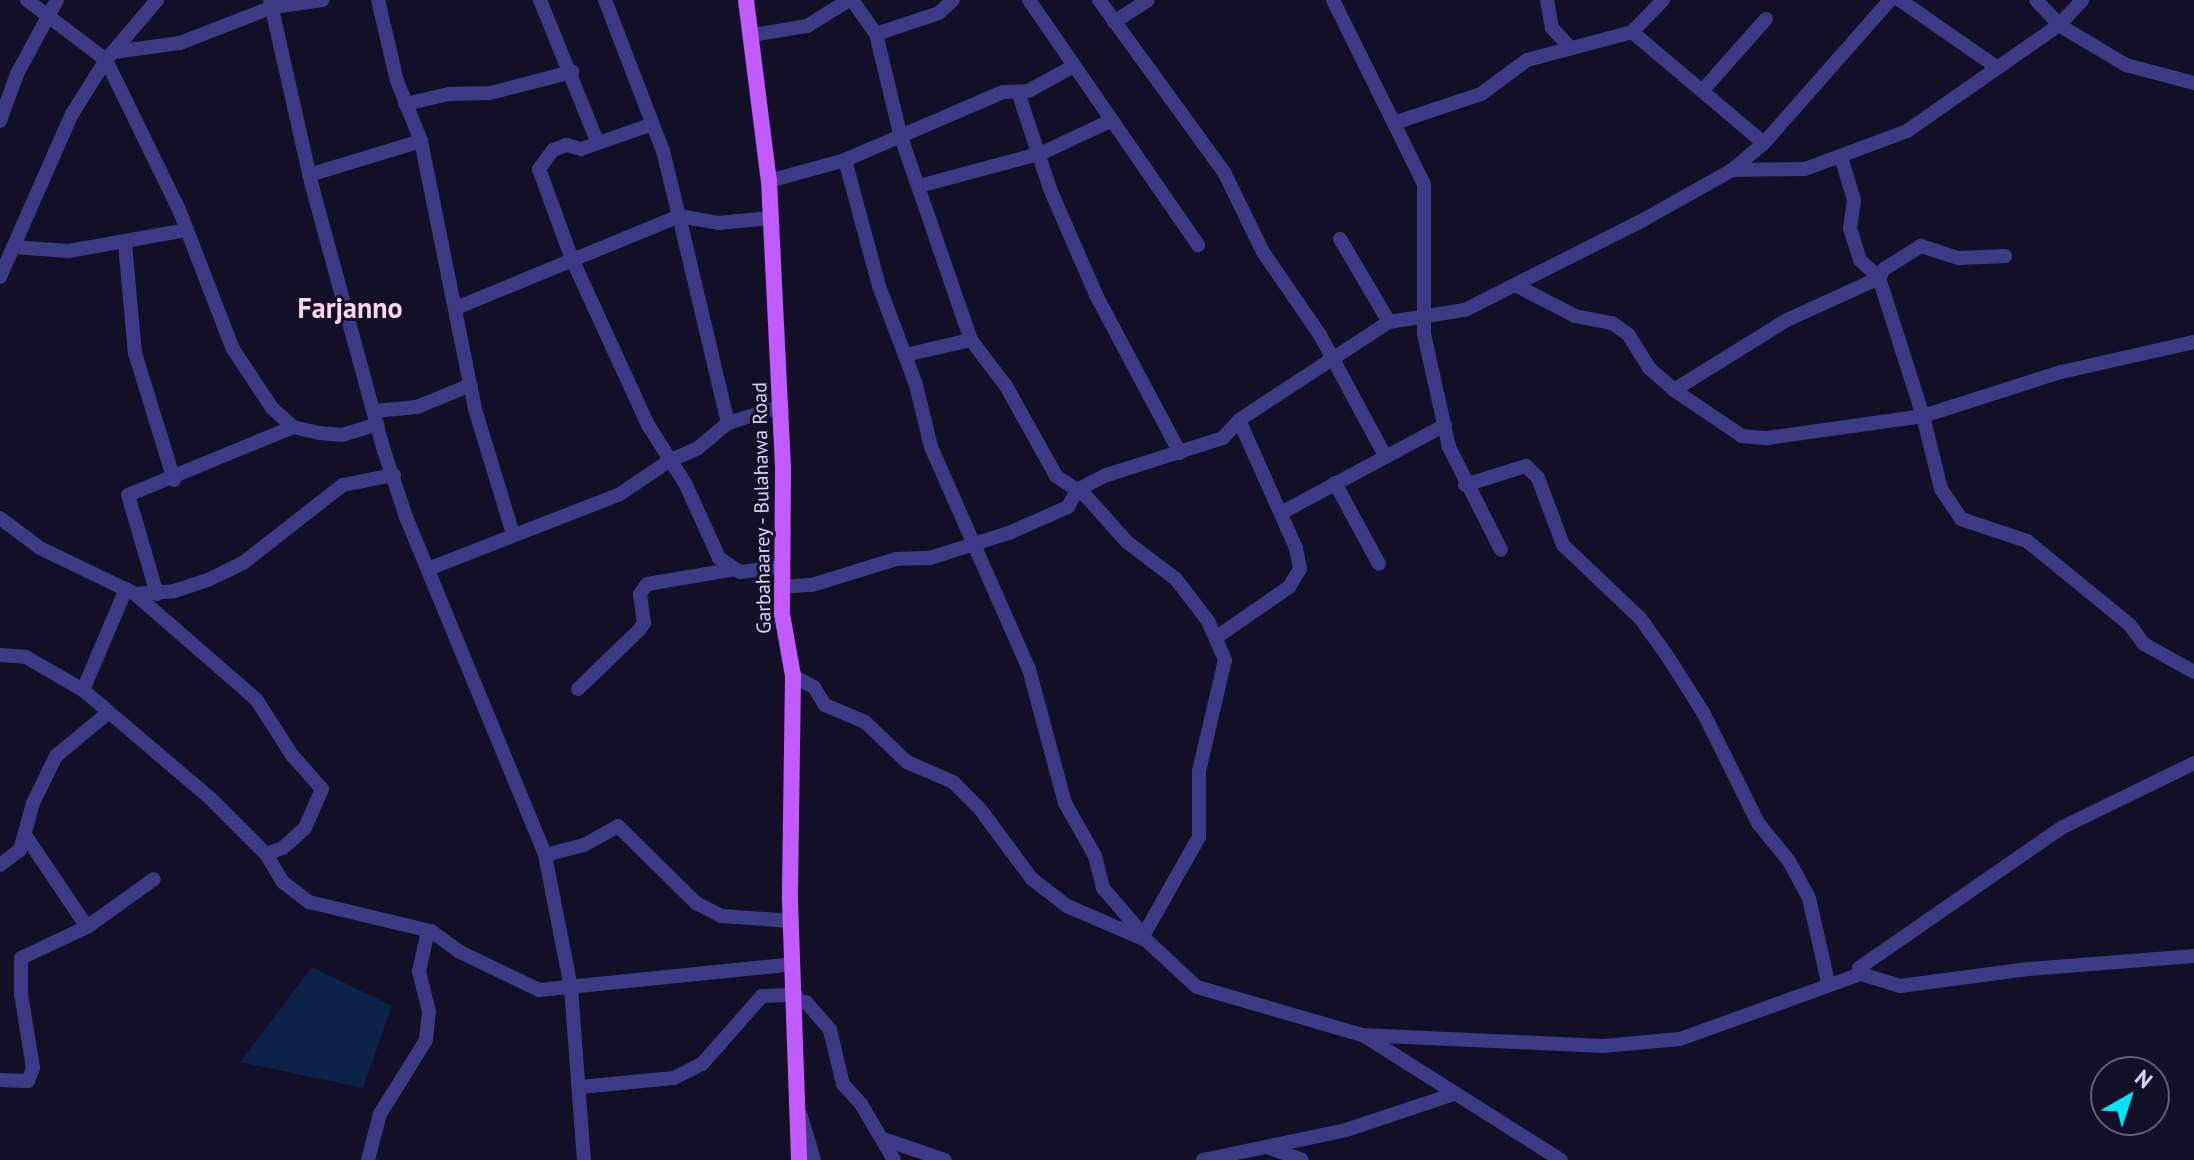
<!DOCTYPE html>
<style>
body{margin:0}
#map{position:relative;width:2194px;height:1160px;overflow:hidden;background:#130f26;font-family:"PT Sans",sans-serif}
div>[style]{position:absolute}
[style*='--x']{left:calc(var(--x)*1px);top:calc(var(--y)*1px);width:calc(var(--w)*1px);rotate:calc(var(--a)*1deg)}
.water>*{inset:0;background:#0c2248}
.minor>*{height:14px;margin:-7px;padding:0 7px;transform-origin:7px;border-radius:7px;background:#3d3a85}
.major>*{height:16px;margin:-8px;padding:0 8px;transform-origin:8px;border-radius:8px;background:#c25bff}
span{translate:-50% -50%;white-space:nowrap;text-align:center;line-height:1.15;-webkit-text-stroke:6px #130f26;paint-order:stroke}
.street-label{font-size:20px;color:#d9d4ff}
.district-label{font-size:28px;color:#ffd6f0;font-weight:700}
.north{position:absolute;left:2090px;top:1056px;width:80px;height:80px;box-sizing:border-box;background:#130f26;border:2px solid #625e7d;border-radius:50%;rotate:39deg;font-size:22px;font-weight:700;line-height:32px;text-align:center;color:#d9d4ff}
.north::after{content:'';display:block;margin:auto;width:28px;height:36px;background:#00e5ff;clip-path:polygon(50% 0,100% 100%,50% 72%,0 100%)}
</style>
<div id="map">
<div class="water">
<div style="clip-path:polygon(312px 967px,392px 1006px,363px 1088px,240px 1062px)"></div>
</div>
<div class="minor">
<div style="--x:27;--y:0;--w:99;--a:37.2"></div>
<div style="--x:106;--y:60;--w:169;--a:64"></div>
<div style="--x:180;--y:212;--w:147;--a:68.9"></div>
<div style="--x:233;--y:349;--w:71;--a:56.5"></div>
<div style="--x:272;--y:408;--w:28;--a:42"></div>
<div style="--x:293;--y:427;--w:28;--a:13"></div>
<div style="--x:320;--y:433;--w:22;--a:5"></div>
<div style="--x:342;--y:435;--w:37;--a:-17"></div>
<div style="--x:270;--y:0;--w:191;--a:77.3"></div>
<div style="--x:312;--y:186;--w:275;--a:74.8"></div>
<div style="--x:384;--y:451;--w:70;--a:71.6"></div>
<div style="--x:406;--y:517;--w:365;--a:67.6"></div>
<div style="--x:545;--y:855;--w:136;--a:78.9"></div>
<div style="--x:571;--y:988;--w:172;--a:85.7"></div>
<div style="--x:378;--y:0;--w:83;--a:76.8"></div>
<div style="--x:397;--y:81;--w:65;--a:68.2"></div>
<div style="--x:421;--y:141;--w:273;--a:78.6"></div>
<div style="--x:475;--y:409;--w:131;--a:73.1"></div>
<div style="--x:540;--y:0;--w:152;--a:68"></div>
<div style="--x:605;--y:0;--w:162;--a:69"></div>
<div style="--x:663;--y:151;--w:67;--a:76.2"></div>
<div style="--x:679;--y:216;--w:40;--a:10"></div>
<div style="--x:718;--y:223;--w:53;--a:-5.4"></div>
<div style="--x:852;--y:0;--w:42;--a:54.8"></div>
<div style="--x:876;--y:34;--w:106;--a:76.4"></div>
<div style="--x:901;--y:137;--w:215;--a:71"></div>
<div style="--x:971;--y:340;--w:58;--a:52.7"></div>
<div style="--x:1006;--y:386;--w:103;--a:60.9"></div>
<div style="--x:1056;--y:476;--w:35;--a:33"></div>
<div style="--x:1085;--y:495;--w:63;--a:48.2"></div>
<div style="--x:1127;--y:542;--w:61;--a:37.1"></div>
<div style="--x:1176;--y:579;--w:53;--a:52.7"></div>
<div style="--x:1208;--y:621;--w:43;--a:66.4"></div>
<div style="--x:1225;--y:660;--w:114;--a:103.2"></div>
<div style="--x:1199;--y:771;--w:66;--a:90"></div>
<div style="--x:1199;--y:837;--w:114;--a:119.5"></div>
<div style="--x:1029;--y:0;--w:298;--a:55.4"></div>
<div style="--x:1099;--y:0;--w:213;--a:54"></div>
<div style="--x:1224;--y:172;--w:89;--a:64"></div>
<div style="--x:1263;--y:252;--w:101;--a:55.5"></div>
<div style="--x:1320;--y:335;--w:135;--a:61.7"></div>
<div style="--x:1333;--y:0;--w:205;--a:63.7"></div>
<div style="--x:1424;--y:184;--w:150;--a:90"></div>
<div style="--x:1424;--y:334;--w:116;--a:77.5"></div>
<div style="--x:1449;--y:447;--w:115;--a:63.2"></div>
<div style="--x:1547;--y:0;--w:28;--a:80"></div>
<div style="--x:1552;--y:28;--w:25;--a:47"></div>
<div style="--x:1900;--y:0;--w:116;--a:34.8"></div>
<div style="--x:2036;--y:0;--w:34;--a:47"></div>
<div style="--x:2059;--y:25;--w:78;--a:30.8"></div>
<div style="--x:2126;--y:65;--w:70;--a:14.8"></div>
<div style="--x:1114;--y:22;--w:40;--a:-32.9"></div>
<div style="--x:1632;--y:32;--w:45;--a:-45.9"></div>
<div style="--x:876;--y:34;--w:66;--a:-18.4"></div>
<div style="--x:939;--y:13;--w:19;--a:-43"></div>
<div style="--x:753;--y:35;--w:55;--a:-9.5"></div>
<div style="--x:807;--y:26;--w:49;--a:-31.8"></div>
<div style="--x:114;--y:52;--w:67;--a:-7.8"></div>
<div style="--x:180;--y:43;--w:100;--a:-21.2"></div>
<div style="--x:273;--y:7;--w:50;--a:-8"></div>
<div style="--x:1703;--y:90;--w:95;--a:-48.4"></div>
<div style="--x:1018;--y:92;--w:102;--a:71.7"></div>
<div style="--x:1050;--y:189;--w:116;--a:66.5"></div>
<div style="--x:1096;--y:295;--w:179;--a:62"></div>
<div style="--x:405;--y:104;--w:45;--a:-12.8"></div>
<div style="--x:449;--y:94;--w:41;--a:-1.4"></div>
<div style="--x:490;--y:93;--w:85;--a:-14.4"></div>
<div style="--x:0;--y:121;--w:50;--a:-70.1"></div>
<div style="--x:17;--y:74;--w:84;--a:-61.6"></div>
<div style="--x:1394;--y:123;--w:92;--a:-18.4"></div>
<div style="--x:1481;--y:94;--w:57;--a:-36.5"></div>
<div style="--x:1527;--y:60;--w:109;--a:-14.9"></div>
<div style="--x:1632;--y:32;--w:172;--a:40.1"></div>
<div style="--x:650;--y:125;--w:73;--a:160.8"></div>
<div style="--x:581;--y:149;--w:15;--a:-164"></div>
<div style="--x:567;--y:145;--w:15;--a:160"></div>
<div style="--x:553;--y:150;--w:24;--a:126"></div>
<div style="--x:539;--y:169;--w:96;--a:69.9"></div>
<div style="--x:572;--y:259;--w:183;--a:65.4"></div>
<div style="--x:648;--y:425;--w:69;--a:57.5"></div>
<div style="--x:685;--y:483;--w:82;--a:65.6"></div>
<div style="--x:719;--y:558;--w:25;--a:34"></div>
<div style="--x:740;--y:572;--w:41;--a:-7"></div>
<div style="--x:1841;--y:157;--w:45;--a:73.2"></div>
<div style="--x:1854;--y:200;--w:29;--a:98"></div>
<div style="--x:1850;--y:229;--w:33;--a:72"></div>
<div style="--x:1860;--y:260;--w:26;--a:43"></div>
<div style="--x:1879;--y:278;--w:145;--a:72.3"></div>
<div style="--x:1923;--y:416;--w:145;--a:-17.7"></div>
<div style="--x:2061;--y:372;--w:136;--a:-12.7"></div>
<div style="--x:845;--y:160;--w:131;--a:74.9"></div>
<div style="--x:879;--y:286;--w:106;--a:69.5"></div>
<div style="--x:916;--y:385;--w:64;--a:76.4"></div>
<div style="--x:931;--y:447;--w:243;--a:66.2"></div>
<div style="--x:1029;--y:669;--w:139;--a:75"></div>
<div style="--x:1065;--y:803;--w:61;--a:60.5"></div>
<div style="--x:1095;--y:856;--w:33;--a:76"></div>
<div style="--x:1103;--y:888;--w:63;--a:49.5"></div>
<div style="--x:1732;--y:170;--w:73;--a:-0.8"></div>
<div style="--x:1805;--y:169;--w:109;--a:-20.4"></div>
<div style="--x:1907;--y:131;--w:185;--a:-34.9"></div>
<div style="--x:2059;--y:25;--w:34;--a:-47"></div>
<div style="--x:309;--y:175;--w:117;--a:-16.9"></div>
<div style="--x:769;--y:181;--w:79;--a:-15.4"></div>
<div style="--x:845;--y:160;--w:172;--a:-23.3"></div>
<div style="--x:1003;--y:92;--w:25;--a:-2"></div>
<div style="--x:1028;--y:91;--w:52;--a:-28.5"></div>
<div style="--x:919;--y:186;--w:127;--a:-15"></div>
<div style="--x:1042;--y:153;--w:75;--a:-25.2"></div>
<div style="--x:1340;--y:239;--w:96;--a:59.4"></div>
<div style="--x:125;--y:244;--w:109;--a:84.8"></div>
<div style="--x:135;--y:353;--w:133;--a:72.9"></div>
<div style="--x:13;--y:247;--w:56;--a:4.1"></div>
<div style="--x:69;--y:251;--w:120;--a:-10.1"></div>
<div style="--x:0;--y:277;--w:178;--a:-66.2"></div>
<div style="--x:72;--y:114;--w:64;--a:-57.8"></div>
<div style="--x:106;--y:60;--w:79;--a:-49.6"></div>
<div style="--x:1517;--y:286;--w:65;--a:27.3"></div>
<div style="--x:1575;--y:316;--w:38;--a:11"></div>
<div style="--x:1612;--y:323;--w:19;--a:35"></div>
<div style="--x:1628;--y:334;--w:40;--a:58"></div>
<div style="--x:1649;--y:368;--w:33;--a:41"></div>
<div style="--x:1674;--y:390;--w:82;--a:34.1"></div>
<div style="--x:1742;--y:436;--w:25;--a:5"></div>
<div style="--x:1767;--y:438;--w:158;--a:-8"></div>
<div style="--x:1923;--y:416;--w:75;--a:76.1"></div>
<div style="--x:1941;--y:489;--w:36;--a:56"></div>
<div style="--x:1961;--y:519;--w:70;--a:18.4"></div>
<div style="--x:2027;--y:541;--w:133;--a:39.2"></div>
<div style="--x:2130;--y:625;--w:24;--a:54"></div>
<div style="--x:2144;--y:644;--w:57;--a:29.2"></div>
<div style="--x:456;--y:308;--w:241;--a:-22.4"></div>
<div style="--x:679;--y:216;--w:213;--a:76.7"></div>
<div style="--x:905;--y:355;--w:68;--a:-12.8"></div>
<div style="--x:1674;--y:390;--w:133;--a:-31.8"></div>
<div style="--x:1787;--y:320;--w:101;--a:-24.5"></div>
<div style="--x:1879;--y:278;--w:10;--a:-61"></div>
<div style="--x:1884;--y:269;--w:44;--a:-31.9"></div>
<div style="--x:1921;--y:246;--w:40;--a:18"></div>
<div style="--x:1959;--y:258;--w:46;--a:-2.5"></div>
<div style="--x:375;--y:411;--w:42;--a:-5.4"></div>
<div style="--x:417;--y:407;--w:58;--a:-22.2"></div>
<div style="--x:1335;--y:483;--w:92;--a:61.5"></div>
<div style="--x:1465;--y:485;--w:64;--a:-17.3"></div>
<div style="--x:1526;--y:466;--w:17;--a:45"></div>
<div style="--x:1538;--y:478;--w:72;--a:69.5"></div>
<div style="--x:1563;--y:545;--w:106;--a:43.5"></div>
<div style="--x:1640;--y:618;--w:48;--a:54.3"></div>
<div style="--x:1668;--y:657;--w:67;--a:57.7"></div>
<div style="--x:1704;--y:714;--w:122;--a:63.6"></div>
<div style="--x:1758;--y:823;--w:49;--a:50.8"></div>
<div style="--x:1789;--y:861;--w:42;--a:61.6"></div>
<div style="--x:1809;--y:898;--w:86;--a:77.3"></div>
<div style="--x:1281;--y:513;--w:186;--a:-28.2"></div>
<div style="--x:0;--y:518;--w:50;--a:36.9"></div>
<div style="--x:40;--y:548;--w:106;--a:25.8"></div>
<div style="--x:135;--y:594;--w:160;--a:41"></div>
<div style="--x:256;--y:699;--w:67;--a:57.3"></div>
<div style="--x:292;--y:755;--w:45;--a:48.6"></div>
<div style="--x:322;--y:789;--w:43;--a:113.6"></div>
<div style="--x:305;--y:828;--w:30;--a:138"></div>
<div style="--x:283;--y:848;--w:18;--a:161"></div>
<div style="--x:428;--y:569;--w:206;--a:-21.3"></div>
<div style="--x:620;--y:494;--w:59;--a:-34"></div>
<div style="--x:669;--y:461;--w:32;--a:-24"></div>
<div style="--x:698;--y:448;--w:39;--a:-40"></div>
<div style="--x:728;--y:423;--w:53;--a:-17.4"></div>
<div style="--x:781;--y:587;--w:31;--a:-4"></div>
<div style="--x:812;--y:585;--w:88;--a:-17.2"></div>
<div style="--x:896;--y:559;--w:34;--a:-2"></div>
<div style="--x:930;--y:558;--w:83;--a:-17.6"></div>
<div style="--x:1009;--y:533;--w:64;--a:-23.8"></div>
<div style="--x:1068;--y:507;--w:19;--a:-62"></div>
<div style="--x:1077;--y:490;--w:34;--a:-27"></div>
<div style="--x:1107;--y:475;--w:122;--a:-17.7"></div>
<div style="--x:1223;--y:438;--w:24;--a:-48"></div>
<div style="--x:1239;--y:420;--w:179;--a:-33.2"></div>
<div style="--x:1389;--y:322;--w:77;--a:-9"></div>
<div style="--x:1465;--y:310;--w:199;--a:-26.8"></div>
<div style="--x:1643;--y:220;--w:102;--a:-29.3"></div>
<div style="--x:1732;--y:170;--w:42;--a:-40.2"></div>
<div style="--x:1764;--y:143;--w:191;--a:-48.6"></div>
<div style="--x:135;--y:594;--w:39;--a:-4"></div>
<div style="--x:174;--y:591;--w:36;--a:-18"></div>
<div style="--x:208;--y:580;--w:39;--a:-26"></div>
<div style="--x:243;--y:563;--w:127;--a:-38"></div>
<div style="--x:343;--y:485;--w:52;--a:-11.1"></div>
<div style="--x:157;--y:594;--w:103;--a:-106.3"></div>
<div style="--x:128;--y:495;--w:178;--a:-22.4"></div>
<div style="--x:1217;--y:637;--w:88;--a:-34.8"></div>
<div style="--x:1289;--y:587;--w:21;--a:-59"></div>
<div style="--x:1300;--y:569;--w:21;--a:-101"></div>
<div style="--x:1296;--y:548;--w:140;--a:-114"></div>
<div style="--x:0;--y:655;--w:26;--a:4"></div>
<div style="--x:26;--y:657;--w:66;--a:30.1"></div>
<div style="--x:83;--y:690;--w:167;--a:40.4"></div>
<div style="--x:210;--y:798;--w:79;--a:45"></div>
<div style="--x:266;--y:854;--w:33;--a:59"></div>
<div style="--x:283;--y:882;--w:33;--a:38"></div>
<div style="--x:309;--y:902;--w:125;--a:13.4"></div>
<div style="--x:431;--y:931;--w:36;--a:36"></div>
<div style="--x:460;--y:952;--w:88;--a:25.7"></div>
<div style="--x:539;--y:990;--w:255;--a:-5.8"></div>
<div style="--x:793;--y:676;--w:24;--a:28"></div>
<div style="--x:814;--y:687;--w:21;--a:59"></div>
<div style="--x:825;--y:705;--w:43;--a:23"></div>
<div style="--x:865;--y:722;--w:58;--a:43.6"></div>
<div style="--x:907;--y:762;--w:50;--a:23.5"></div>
<div style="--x:953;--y:782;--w:38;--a:45"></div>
<div style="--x:980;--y:809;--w:87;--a:53.4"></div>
<div style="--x:1032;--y:879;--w:44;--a:37.6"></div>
<div style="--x:1067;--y:906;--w:86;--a:23.3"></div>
<div style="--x:1146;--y:940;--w:69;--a:42.7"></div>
<div style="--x:1197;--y:987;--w:172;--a:16.2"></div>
<div style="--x:1362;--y:1035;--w:241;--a:2.6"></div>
<div style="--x:1603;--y:1046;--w:77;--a:-5.2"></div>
<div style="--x:1680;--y:1039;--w:192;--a:-19.8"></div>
<div style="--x:1861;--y:974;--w:41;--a:17.1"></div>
<div style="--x:1900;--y:986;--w:129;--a:-7.6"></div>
<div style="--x:2028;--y:969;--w:167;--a:-4.5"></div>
<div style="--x:578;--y:689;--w:85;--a:-44"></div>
<div style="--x:639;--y:630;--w:9;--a:-54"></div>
<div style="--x:644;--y:623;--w:29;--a:-98"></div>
<div style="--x:640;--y:594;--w:12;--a:-55"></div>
<div style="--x:647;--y:584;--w:85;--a:-9.5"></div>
<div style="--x:83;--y:690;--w:110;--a:-66.9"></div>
<div style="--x:25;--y:835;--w:111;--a:56"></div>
<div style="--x:545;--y:855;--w:40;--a:-14.4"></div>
<div style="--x:584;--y:845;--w:39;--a:-29"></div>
<div style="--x:618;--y:826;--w:110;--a:44.6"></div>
<div style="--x:696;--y:903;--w:29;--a:27"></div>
<div style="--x:722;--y:916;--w:69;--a:4.1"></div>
<div style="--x:0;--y:865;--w:25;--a:-37"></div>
<div style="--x:20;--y:850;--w:49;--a:-74.5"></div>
<div style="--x:33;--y:803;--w:52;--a:-63.9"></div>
<div style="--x:56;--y:756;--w:69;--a:-39.7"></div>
<div style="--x:1861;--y:974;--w:6;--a:-108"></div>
<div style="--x:1859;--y:968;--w:248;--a:-34.7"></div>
<div style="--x:2063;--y:827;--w:146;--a:-26"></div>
<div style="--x:796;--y:1002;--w:10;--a:0"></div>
<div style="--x:806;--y:1002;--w:37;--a:49"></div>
<div style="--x:830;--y:1030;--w:56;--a:76.5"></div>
<div style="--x:843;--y:1084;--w:27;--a:48"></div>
<div style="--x:861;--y:1104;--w:65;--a:59.5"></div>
<div style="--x:1363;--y:1035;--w:234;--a:32.3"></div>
<div style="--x:0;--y:1080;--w:28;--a:2"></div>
<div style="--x:28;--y:1081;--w:14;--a:-69"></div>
<div style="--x:33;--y:1068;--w:75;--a:-99.2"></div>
<div style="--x:21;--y:994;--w:36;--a:-90"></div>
<div style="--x:21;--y:958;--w:73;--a:-25.2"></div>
<div style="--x:87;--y:927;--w:82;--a:-35.6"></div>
<div style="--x:580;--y:1087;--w:94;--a:-5.5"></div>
<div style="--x:674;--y:1078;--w:31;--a:-27"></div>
<div style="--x:702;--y:1064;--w:91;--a:-48.6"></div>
<div style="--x:762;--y:996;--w:34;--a:-2"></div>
<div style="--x:801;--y:1116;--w:46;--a:73.5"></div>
<div style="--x:883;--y:1139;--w:65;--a:18.7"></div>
<div style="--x:1267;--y:1147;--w:37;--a:20"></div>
<div style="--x:368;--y:1160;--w:48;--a:-75.4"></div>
<div style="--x:380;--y:1114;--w:87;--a:-58.1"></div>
<div style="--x:426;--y:1040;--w:28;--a:-84"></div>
<div style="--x:429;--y:1012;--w:42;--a:-103.7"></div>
<div style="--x:419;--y:971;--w:41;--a:-77.3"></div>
<div style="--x:1203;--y:1160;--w:146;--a:-11.8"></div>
<div style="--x:1346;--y:1130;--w:111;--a:-18.4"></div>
</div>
<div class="major">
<div style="--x:746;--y:0;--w:182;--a:82.8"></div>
<div style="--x:769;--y:181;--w:288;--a:87.2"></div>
<div style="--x:783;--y:469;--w:145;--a:90.4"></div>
<div style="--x:782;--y:614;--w:63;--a:79.9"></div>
<div style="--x:793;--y:676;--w:225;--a:90.8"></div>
<div style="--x:790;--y:901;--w:259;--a:88"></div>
</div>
<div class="street-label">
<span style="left:762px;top:508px;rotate:-91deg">Garbahaarey - Bulahawa Road</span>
</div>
<div class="district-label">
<span style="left:350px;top:308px">Farjanno</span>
</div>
<div class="north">N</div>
</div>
